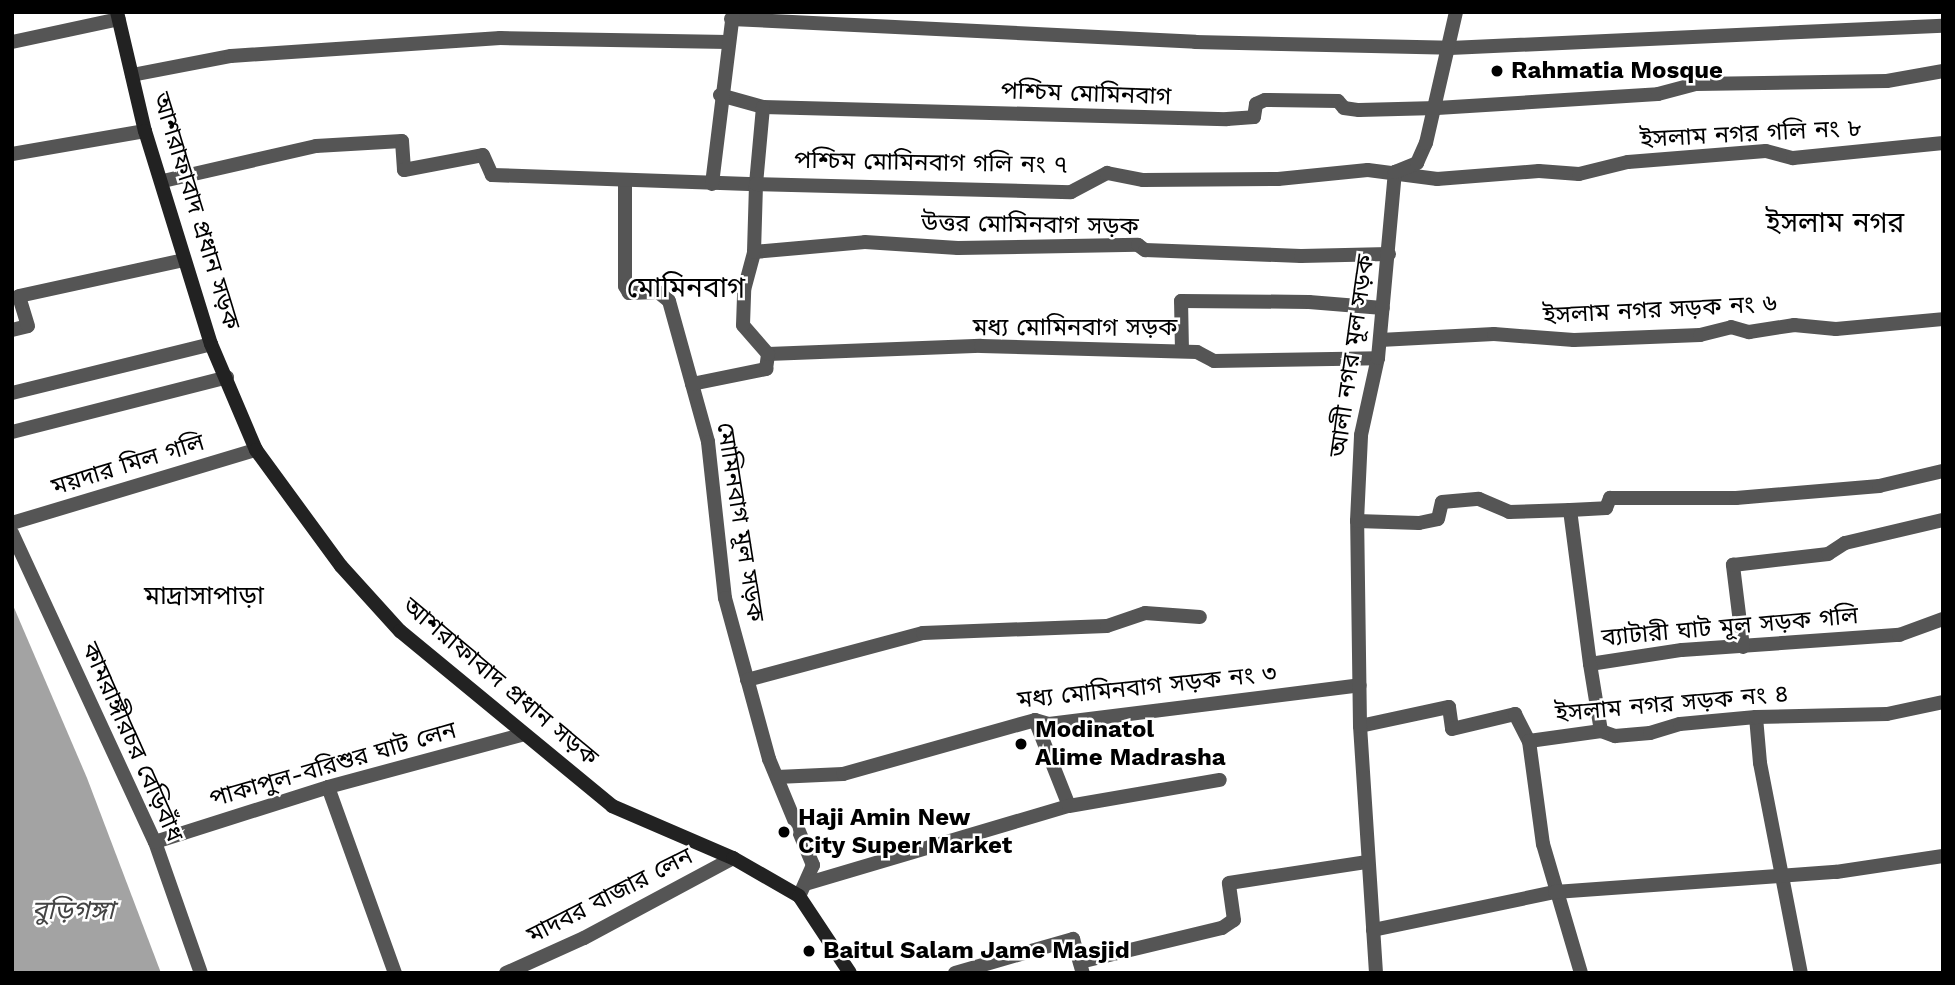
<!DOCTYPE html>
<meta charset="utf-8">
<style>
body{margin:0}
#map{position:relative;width:1955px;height:985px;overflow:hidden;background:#fff;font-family:"Work Sans","Noto Sans Bengali",sans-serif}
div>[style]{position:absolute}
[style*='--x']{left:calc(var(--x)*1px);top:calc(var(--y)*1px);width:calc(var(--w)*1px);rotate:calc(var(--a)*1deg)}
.water>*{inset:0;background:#a3a3a3}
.street>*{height:14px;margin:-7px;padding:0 7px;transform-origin:7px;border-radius:7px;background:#555}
.secondary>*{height:14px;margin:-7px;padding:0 7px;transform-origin:7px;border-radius:7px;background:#222}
.dots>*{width:19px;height:19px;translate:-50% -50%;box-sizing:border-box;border:4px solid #fff;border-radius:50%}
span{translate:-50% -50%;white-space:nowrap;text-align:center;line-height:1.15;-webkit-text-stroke:5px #fff;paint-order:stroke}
.poi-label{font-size:24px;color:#000;font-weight:700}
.left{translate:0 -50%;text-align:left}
.street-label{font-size:24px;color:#000}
.neighbourhood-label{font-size:26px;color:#000}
.water-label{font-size:26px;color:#444;font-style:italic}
.quarter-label{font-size:28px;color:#000}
.frame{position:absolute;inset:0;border:14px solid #000;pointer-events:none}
</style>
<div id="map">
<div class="water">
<div style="clip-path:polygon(12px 603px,87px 778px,161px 973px,12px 973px)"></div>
</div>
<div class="street">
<div style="--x:731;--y:19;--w:465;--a:2.8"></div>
<div style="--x:1195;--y:42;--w:255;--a:1.3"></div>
<div style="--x:1450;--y:48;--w:493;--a:-2.6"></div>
<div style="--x:12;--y:42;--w:109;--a:-12.1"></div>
<div style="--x:132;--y:75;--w:101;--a:-10.9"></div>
<div style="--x:231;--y:56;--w:270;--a:-3.8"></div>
<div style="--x:500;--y:38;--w:228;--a:1"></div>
<div style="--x:720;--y:95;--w:45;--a:15.6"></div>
<div style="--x:763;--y:107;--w:464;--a:1.5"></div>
<div style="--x:1227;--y:119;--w:27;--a:-4"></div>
<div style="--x:1254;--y:117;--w:13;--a:-81"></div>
<div style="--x:1256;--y:104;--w:10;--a:-24"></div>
<div style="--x:1265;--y:100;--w:73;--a:0.8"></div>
<div style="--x:1338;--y:101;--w:9;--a:49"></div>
<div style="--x:1344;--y:108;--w:15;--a:8"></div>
<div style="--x:1359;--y:110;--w:78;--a:-1.5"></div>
<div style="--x:1437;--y:108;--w:221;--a:-3.6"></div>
<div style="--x:1658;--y:94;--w:39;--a:-15"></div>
<div style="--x:1696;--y:84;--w:191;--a:-0.9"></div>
<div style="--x:1887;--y:81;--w:57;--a:-10.1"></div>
<div style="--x:12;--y:154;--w:135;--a:-9.8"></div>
<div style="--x:625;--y:180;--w:106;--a:90"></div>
<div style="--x:625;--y:286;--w:8;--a:60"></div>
<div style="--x:629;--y:293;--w:29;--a:-2"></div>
<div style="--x:658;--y:292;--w:14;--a:39"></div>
<div style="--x:669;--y:301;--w:146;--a:74.5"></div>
<div style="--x:708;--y:442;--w:157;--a:83.8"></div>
<div style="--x:725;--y:598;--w:167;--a:74.7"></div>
<div style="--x:769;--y:759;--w:115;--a:67.5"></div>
<div style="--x:813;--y:865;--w:34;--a:114"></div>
<div style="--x:163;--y:181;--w:157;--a:-12.9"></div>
<div style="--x:316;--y:146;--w:86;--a:-3.3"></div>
<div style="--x:402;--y:141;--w:29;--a:86"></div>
<div style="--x:404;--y:170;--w:80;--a:-10.8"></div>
<div style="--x:483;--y:155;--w:22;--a:66"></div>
<div style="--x:492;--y:175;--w:264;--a:2"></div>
<div style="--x:756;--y:184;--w:77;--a:-84.8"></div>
<div style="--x:712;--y:184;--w:173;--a:-83"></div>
<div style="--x:754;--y:252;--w:111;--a:-5.1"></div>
<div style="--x:865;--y:242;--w:93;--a:3.7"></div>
<div style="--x:958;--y:248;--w:180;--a:-1"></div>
<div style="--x:1138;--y:245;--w:9;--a:36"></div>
<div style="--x:1145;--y:250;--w:156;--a:2.2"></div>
<div style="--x:1301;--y:256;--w:88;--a:-1.3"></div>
<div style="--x:12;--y:330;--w:16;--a:-14"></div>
<div style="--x:28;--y:326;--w:31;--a:-107"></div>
<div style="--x:19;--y:296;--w:169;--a:-12.3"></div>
<div style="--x:1380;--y:340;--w:114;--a:-3"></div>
<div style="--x:1494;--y:334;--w:80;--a:4.3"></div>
<div style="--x:1574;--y:340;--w:126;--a:-2.3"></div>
<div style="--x:1700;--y:335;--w:32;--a:-14"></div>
<div style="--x:1731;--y:327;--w:19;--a:16"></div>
<div style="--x:1749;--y:332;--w:46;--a:-8.8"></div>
<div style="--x:1794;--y:325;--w:42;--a:5.4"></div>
<div style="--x:1836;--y:329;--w:107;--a:-5.3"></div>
<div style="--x:1182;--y:351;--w:50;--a:-91.1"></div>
<div style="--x:1181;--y:301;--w:128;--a:0.4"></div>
<div style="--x:1309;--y:302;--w:74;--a:4.6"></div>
<div style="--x:768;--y:354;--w:213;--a:-2.2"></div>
<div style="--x:981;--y:346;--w:216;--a:1.6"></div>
<div style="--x:1197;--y:352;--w:19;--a:28"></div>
<div style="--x:1214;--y:361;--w:164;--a:-1"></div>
<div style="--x:692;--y:384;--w:76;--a:-11.5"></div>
<div style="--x:766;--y:369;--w:15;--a:-82"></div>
<div style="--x:768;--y:354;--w:38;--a:-131"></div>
<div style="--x:743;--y:325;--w:35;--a:-88"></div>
<div style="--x:744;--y:290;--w:39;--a:-75"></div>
<div style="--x:754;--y:252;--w:68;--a:-88.3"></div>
<div style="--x:756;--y:184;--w:315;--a:1.5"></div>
<div style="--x:1071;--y:192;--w:41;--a:-27.8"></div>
<div style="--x:1107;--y:173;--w:37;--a:11"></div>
<div style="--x:1143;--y:180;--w:135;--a:-0.4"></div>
<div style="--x:1278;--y:179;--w:90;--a:-5.7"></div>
<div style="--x:1368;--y:170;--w:70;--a:7.4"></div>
<div style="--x:1437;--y:179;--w:102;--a:-4.5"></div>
<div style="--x:1539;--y:171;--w:40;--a:4.3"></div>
<div style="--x:1579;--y:174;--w:50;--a:-13.8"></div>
<div style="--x:1628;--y:162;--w:138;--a:-4.6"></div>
<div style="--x:1766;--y:151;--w:28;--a:15"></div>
<div style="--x:1793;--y:158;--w:151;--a:-5.7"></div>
<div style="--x:12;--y:393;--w:205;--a:-13.8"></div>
<div style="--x:12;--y:432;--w:222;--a:-14.3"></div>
<div style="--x:1570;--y:510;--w:155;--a:82.6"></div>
<div style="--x:1590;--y:664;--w:93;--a:-8.7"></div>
<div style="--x:1682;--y:650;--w:218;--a:-4"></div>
<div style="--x:1899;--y:635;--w:47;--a:-20"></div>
<div style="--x:1357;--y:521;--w:62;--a:1.8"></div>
<div style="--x:1419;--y:523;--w:19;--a:-12"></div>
<div style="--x:1438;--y:519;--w:17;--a:-77"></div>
<div style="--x:1442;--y:502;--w:37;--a:-5"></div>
<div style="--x:1479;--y:499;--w:33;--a:23"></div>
<div style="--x:1509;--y:512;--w:61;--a:-1.9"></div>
<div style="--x:1570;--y:510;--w:36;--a:-3"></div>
<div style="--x:1606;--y:508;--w:11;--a:-68"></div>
<div style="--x:1610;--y:498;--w:126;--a:0"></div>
<div style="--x:1736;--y:498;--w:144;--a:-4.8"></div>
<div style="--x:1879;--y:486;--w:66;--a:-13.2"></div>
<div style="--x:12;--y:523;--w:255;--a:-16.7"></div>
<div style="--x:12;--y:533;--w:340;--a:65.2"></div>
<div style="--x:155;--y:842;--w:139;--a:70.7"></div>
<div style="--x:1743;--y:647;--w:83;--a:-97"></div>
<div style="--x:1733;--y:565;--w:96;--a:-6.6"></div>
<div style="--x:1828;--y:554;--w:20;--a:-33"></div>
<div style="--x:1845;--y:543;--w:101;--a:-13.2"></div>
<div style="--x:1590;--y:664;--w:68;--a:80.7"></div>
<div style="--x:747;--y:680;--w:182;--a:-15"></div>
<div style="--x:923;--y:633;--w:184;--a:-2.2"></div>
<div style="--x:1107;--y:626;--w:40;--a:-18.9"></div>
<div style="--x:1145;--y:613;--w:55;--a:4.2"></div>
<div style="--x:1756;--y:717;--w:46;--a:85"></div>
<div style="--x:1760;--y:763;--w:214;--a:79"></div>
<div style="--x:1035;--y:720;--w:92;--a:68.4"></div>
<div style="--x:1360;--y:726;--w:91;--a:-12.1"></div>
<div style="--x:1449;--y:707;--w:22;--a:82"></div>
<div style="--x:1452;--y:729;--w:65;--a:-13.4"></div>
<div style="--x:1515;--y:714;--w:30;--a:63"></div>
<div style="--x:1529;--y:741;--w:73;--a:-7.9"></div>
<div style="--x:1601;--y:731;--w:15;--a:20"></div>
<div style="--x:1615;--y:736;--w:35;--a:-5"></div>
<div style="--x:1650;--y:733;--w:31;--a:-17"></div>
<div style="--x:1680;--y:724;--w:76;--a:-5.3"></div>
<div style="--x:1756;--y:717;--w:131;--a:-1.3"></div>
<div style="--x:1887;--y:714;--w:57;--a:-12.1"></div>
<div style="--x:1529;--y:741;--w:104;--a:82.3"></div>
<div style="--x:1543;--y:844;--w:134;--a:73.6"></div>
<div style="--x:777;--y:777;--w:66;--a:-2.6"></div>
<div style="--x:843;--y:774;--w:199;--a:-15.7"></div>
<div style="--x:1035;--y:720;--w:15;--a:16"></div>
<div style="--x:1049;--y:724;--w:313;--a:-7.1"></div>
<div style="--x:328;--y:787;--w:198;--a:70.2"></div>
<div style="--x:155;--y:842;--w:182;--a:-17.6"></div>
<div style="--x:328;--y:787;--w:203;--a:-15.1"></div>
<div style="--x:805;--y:884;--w:275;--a:-16.5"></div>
<div style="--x:1069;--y:806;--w:153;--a:-9.8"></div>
<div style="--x:1373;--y:930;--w:186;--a:-11.8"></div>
<div style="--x:1555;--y:892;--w:282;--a:-4.1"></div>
<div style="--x:1836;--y:872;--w:108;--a:-8.5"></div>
<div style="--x:1080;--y:962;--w:146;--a:-13.5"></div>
<div style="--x:1222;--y:928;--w:14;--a:-34"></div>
<div style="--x:1234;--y:920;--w:37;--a:-98"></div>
<div style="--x:1229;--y:883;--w:140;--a:-8.7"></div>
<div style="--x:506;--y:973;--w:85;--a:-24.2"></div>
<div style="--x:584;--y:938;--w:169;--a:-28.2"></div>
<div style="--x:955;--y:973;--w:123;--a:-16.1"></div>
<div style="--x:1073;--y:939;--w:35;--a:74"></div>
<div style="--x:1376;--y:973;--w:248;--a:-93.7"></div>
<div style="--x:1360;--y:726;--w:205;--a:-90.8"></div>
<div style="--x:1357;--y:521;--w:86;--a:-87.3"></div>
<div style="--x:1361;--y:435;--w:79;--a:-77.6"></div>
<div style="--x:1378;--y:358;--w:187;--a:-84.8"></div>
<div style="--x:1395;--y:172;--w:24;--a:-22"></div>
<div style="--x:1417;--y:163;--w:22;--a:-66"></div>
<div style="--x:1426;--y:143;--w:134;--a:-77.1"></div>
</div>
<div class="secondary">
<div style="--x:117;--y:12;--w:122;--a:76.8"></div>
<div style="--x:145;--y:131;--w:223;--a:72.8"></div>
<div style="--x:211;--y:344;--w:115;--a:67"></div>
<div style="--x:256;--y:450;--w:144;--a:53.8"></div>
<div style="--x:341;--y:566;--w:88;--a:47.8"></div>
<div style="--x:400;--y:631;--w:275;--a:39.5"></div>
<div style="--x:612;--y:806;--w:132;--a:23.3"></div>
<div style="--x:733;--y:858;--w:76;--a:29.9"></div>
<div style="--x:799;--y:896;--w:92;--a:56.5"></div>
</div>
<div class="dots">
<div style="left:1497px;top:71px;background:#000"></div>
<div style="left:1021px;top:744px;background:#000"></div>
<div style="left:784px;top:832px;background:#000"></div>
<div style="left:809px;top:951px;background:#000"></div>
</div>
<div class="poi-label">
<span class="left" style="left:1511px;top:71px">Rahmatia Mosque</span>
<span class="left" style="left:1035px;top:744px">Modinatol<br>Alime Madrasha</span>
<span class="left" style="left:798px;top:832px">Haji Amin New<br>City Super Market</span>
<span class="left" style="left:823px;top:951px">Baitul Salam Jame Masjid</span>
</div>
<div class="street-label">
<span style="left:1086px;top:94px;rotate:2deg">পশ্চিম মোমিনবাগ</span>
<span style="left:1751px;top:134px;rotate:-3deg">ইসলাম নগর গলি নং ৮</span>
<span style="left:931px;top:163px;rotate:1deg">পশ্চিম মোমিনবাগ গলি নং ৭</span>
<span style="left:196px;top:211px;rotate:73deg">আশরাফাবাদ প্রধান সড়ক</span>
<span style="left:1030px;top:225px;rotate:1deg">উত্তর মোমিনবাগ সড়ক</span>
<span style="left:1660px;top:310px;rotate:-3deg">ইসলাম নগর সড়ক নং ৬</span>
<span style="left:1075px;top:328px">মধ্য মোমিনবাগ সড়ক</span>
<span style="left:1352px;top:356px;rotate:-82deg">আলী নগর মূল সড়ক</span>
<span style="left:128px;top:465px;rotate:-17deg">ময়দার মিল গলি</span>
<span style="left:740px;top:522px;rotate:81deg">মোমিনবাগ মূল সড়ক</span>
<span style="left:1730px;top:627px;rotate:-5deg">ব্যাটারী ঘাট মূল সড়ক গলি</span>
<span style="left:500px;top:682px;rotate:40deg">আশরাফাবাদ প্রধান সড়ক</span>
<span style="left:1147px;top:687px;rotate:-6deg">মধ্য মোমিনবাগ সড়ক নং ৩</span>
<span style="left:1672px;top:704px;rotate:-5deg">ইসলাম নগর সড়ক নং ৪</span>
<span style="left:132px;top:742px;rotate:66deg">কামরাঙ্গীরচর বেড়িবাঁধ</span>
<span style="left:333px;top:765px;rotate:-16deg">পাকাপুল-বরিশুর ঘাট লেন</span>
<span style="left:610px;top:896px;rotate:-27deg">মাদবর বাজার লেন</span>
</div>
<div class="neighbourhood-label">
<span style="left:204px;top:596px">মাদ্রাসাপাড়া</span>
</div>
<div class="water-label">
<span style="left:73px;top:911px">বুড়িগঙ্গা</span>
</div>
<div class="quarter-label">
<span style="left:1835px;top:223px">ইসলাম নগর</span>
<span style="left:686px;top:288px">মোমিনবাগ</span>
</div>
<div class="frame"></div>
</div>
